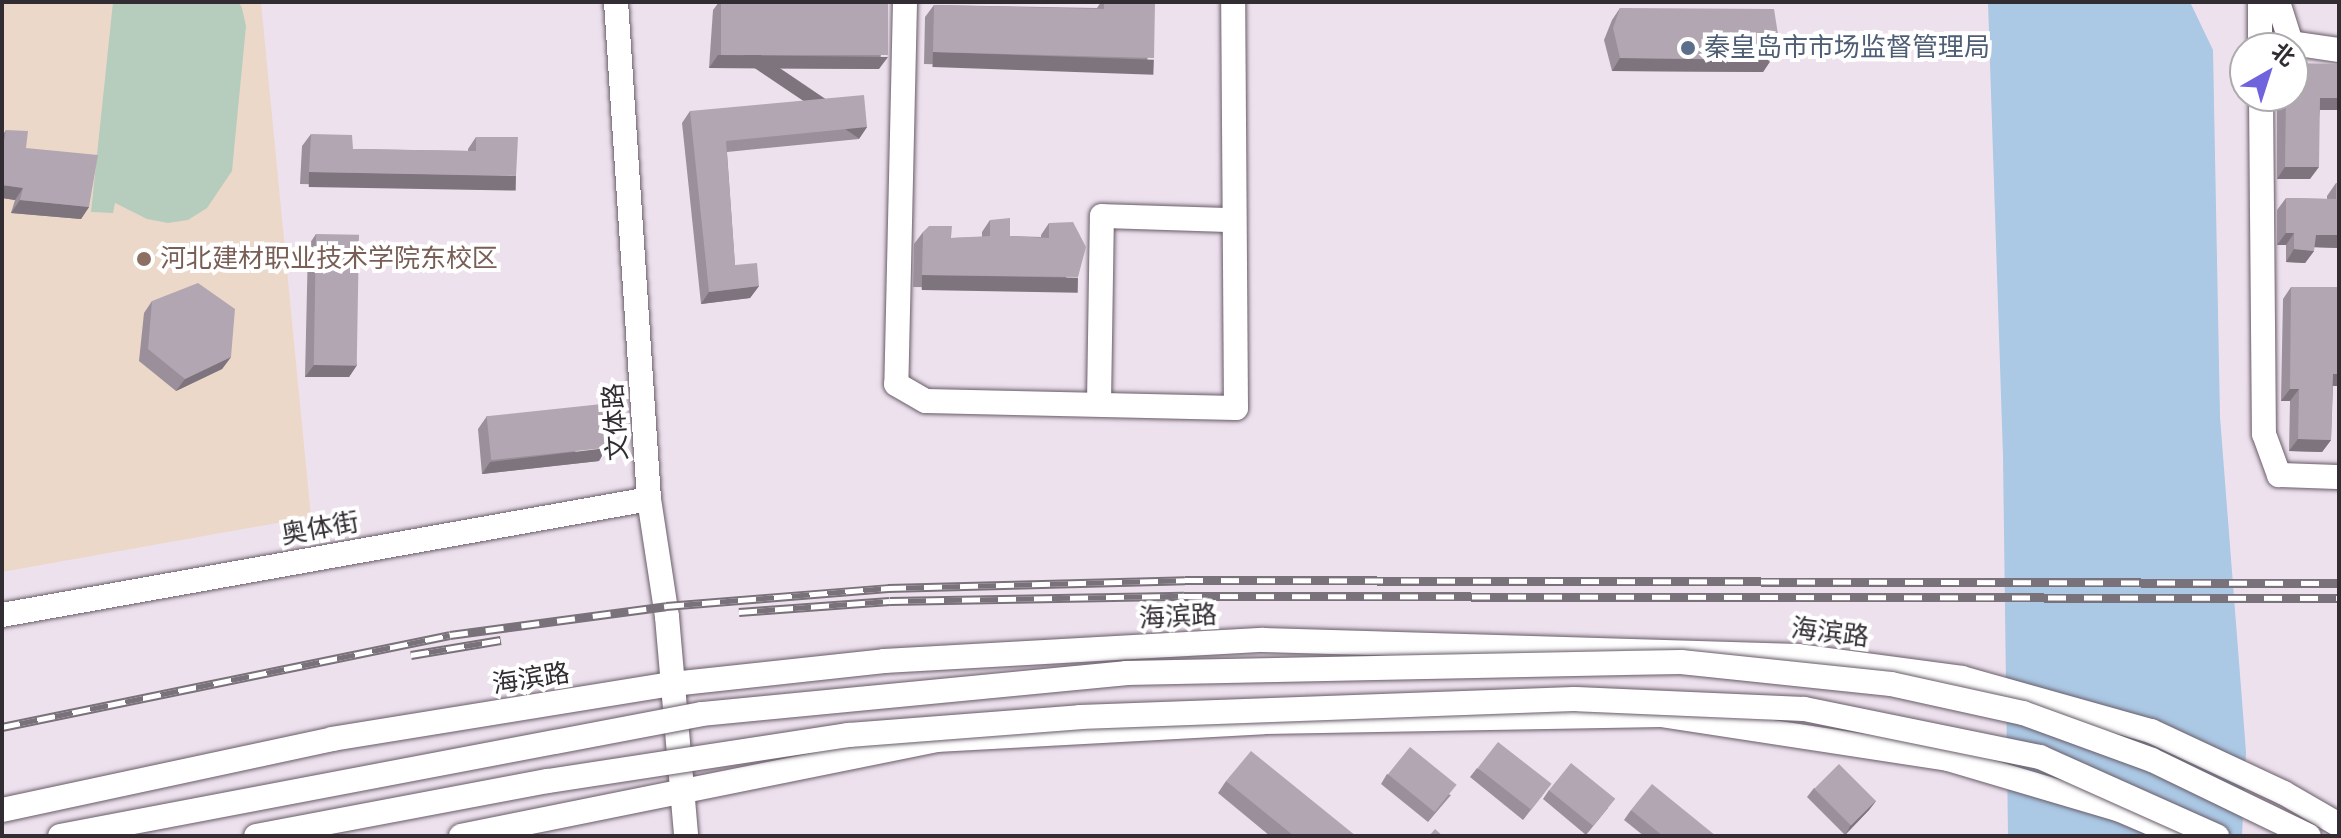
<!DOCTYPE html>
<meta charset="utf-8">
<style>
body{margin:0}
#map{position:relative;width:2341px;height:838px;overflow:hidden;background:#eee1ee;font-family:"Fira Sans Condensed","Noto Sans SC",sans-serif}
div>[style]{position:absolute}
[style*='--x']{left:calc(var(--x)*1px);top:calc(var(--y)*1px);width:calc(var(--w)*1px);rotate:calc(var(--a)*1deg)}
.industrial>*{inset:0;background:#ecd8c9}
.green>*{inset:0;background:#b6cdbd}
.water>*{inset:0;background:#abc8e4}
.roads{filter:drop-shadow(0 0 2px #685c68) drop-shadow(0 0 2px #685c68)}
.minor>*{height:24px;margin:-12px;padding:0 12px;transform-origin:12px;border-radius:12px;background:#fff}
.rail>*{height:9px;margin-top:-4.5px;transform-origin:0;background:repeating-linear-gradient(90deg,#fff 0 18px,#7a727a 0 36px);box-sizing:border-box;border-block:2px solid #7a727a}
.bridges{filter:drop-shadow(0 0 2px #685c68) drop-shadow(0 0 2px #685c68)}
.minor-bridge>*{height:24px;margin:-12px;padding:0 12px;transform-origin:12px;border-radius:12px;background:#fff}
.wall>*{inset:0;background:#9a8f9a}
.shaded-wall>*{inset:0;background:#7d747d;transform-origin:0 0}
.building>*{inset:0;background:#b3a6b3;transform-origin:0 0}
.dots>*{width:22px;height:22px;translate:-50% -50%;box-sizing:border-box;border:4px solid #fff;border-radius:50%}
span{translate:-50% -50%;white-space:nowrap;text-align:center;line-height:1.15;-webkit-text-stroke:8px #fff;paint-order:stroke}
.service-label{font-size:26px;color:#4e5e75}
.left{translate:0 -50%;text-align:left}
.education-label{font-size:26px;color:#785e54}
.street-label{font-size:26px;color:#322d32}
.frame{position:absolute;inset:0;border:4px solid #322d32;pointer-events:none}
.north{position:absolute;left:2229px;top:32px;width:80px;height:80px;box-sizing:border-box;background:#fff;border:2px solid #adabad;border-radius:50%;rotate:39deg;font-size:22px;font-weight:700;line-height:32px;text-align:center;color:#322d32}
.north::after{content:'';display:block;margin:auto;width:28px;height:36px;background:#7064de;clip-path:polygon(50% 0,100% 100%,50% 72%,0 100%)}
</style>
<div id="map">
<div class="industrial">
<div style="clip-path:polygon(2px 2px,261px 2px,311px 517px,2px 572px)"></div>
</div>
<div class="green">
<div style="clip-path:polygon(113px 2px,239px 2px,242px 8px,246px 26px,232px 171px,207px 208px,188px 220px,168px 223px,147px 219px,115px 203px,113px 213px,91px 212px)"></div>
</div>
<div class="water">
<div style="clip-path:polygon(1988px 2px,2190px 2px,2213px 50px,2220px 417px,2246px 752px,2242px 836px,2008px 836px,2003px 456px)"></div>
</div>
<div class="roads">
<div class="minor">
<div style="--x:616;--y:2;--w:498;--a:86.2"></div>
<div style="--x:649;--y:499;--w:119;--a:81.3"></div>
<div style="--x:667;--y:617;--w:220;--a:85"></div>
<div style="--x:905;--y:2;--w:382;--a:91.3"></div>
<div style="--x:896;--y:384;--w:34;--a:30"></div>
<div style="--x:926;--y:401;--w:310;--a:1.3"></div>
<div style="--x:1236;--y:408;--w:406;--a:-90.4"></div>
<div style="--x:2260;--y:2;--w:46;--a:90"></div>
<div style="--x:2278;--y:2;--w:43;--a:72.4"></div>
<div style="--x:2291;--y:43;--w:49;--a:8.3"></div>
<div style="--x:2261;--y:96;--w:338;--a:89.5"></div>
<div style="--x:2264;--y:434;--w:44;--a:69.9"></div>
<div style="--x:2279;--y:475;--w:60;--a:1.9"></div>
<div style="--x:1099;--y:402;--w:186;--a:-89.1"></div>
<div style="--x:1102;--y:216;--w:129;--a:1.8"></div>
<div style="--x:2;--y:615;--w:657;--a:-10.16"></div>
<div style="--x:2;--y:810;--w:338;--a:-12.1"></div>
<div style="--x:332;--y:739;--w:345;--a:-9.2"></div>
<div style="--x:673;--y:684;--w:212;--a:-6.2"></div>
<div style="--x:884;--y:661;--w:380;--a:-3.2"></div>
<div style="--x:1263;--y:640;--w:535;--a:1.71"></div>
<div style="--x:1798;--y:656;--w:165;--a:7.6"></div>
<div style="--x:1962;--y:678;--w:196;--a:15.7"></div>
<div style="--x:2151;--y:731;--w:147;--a:25"></div>
<div style="--x:2284;--y:793;--w:64;--a:30.2"></div>
<div style="--x:461;--y:836;--w:485;--a:-11.4"></div>
<div style="--x:936;--y:740;--w:328;--a:-3.1"></div>
<div style="--x:1264;--y:722;--w:397;--a:-1"></div>
<div style="--x:1661;--y:715;--w:290;--a:8.7"></div>
<div style="--x:1948;--y:759;--w:179;--a:16.5"></div>
<div style="--x:2120;--y:810;--w:66;--a:23.1"></div>
</div>
</div>
<div class="rail">
<div style="--x:739;--y:612;--w:151;--a:-4.2"></div>
<div style="--x:890;--y:601;--w:294;--a:-1"></div>
<div style="--x:1184;--y:596;--w:1155;--a:0.1"></div>
<div style="--x:411;--y:655;--w:91;--a:-9.5"></div>
<div style="--x:2;--y:727;--w:457;--a:-11.6"></div>
<div style="--x:450;--y:635;--w:218;--a:-7.6"></div>
<div style="--x:666;--y:606;--w:223;--a:-4.6"></div>
<div style="--x:888;--y:588;--w:297;--a:-1.5"></div>
<div style="--x:1185;--y:580;--w:1154;--a:0.15"></div>
</div>
<div class="bridges">
<div class="minor-bridge">
<div style="--x:60;--y:836;--w:653;--a:-10.76"></div>
<div style="--x:702;--y:714;--w:426;--a:-5.5"></div>
<div style="--x:1126;--y:673;--w:555;--a:-1.14"></div>
<div style="--x:1681;--y:662;--w:211;--a:6"></div>
<div style="--x:1891;--y:684;--w:135;--a:12.4"></div>
<div style="--x:2023;--y:713;--w:137;--a:20"></div>
<div style="--x:2152;--y:760;--w:174;--a:25.8"></div>
<div style="--x:256;--y:836;--w:297;--a:-10.7"></div>
<div style="--x:548;--y:781;--w:304;--a:-8.7"></div>
<div style="--x:848;--y:735;--w:233;--a:-4.4"></div>
<div style="--x:1080;--y:717;--w:494;--a:-2.1"></div>
<div style="--x:1574;--y:699;--w:230;--a:2.5"></div>
<div style="--x:1804;--y:709;--w:241;--a:11.5"></div>
<div style="--x:2040;--y:757;--w:194;--a:24.1"></div>
</div>
</div>
<div class="wall">
<div style="clip-path:polygon(719px 2px,888px 2px,879px 69px,709px 68px,713px 10px)"></div>
<div style="clip-path:polygon(1101px 2px,1155px 2px,1146px 70px,924px 64px,925px 17px,934px 5px,1097px 8px)"></div>
<div style="clip-path:polygon(1620px 8px,1771px 60px,1763px 72px,1612px 71px,1604px 40px,1612px 20px)"></div>
<div style="clip-path:polygon(2339px 64px,2339px 110px,2320px 110px,2310px 179px,2277px 179px,2277px 96px,2293px 96px)"></div>
<div style="clip-path:polygon(690px 111px,867px 127px,859px 139px,727px 152px,735px 265px,759px 286px,750px 298px,701px 304px,682px 123px)"></div>
<div style="clip-path:polygon(6px 130px,89px 207px,81px 219px,11px 213px,15px 200px,2px 198px,2px 136px)"></div>
<div style="clip-path:polygon(311px 134px,353px 149px,468px 151px,468px 149px,476px 137px,507px 188px,300px 184px,302px 146px)"></div>
<div style="clip-path:polygon(2336px 183px,2339px 184px,2339px 248px,2314px 247px,2314px 251px,2305px 263px,2286px 262px,2286px 245px,2277px 245px,2277px 210px,2286px 198px,2327px 199px,2327px 196px)"></div>
<div style="clip-path:polygon(990px 220px,1010px 236px,1041px 237px,1041px 235px,1049px 223px,1070px 289px,913px 287px,914px 244px,923px 232px,951px 238px,982px 237px,982px 232px)"></div>
<div style="clip-path:polygon(316px 234px,357px 365px,349px 377px,305px 377px,308px 246px)"></div>
<div style="clip-path:polygon(2291px 287px,2333px 386px,2331px 440px,2322px 452px,2289px 451px,2290px 401px,2281px 401px,2283px 299px)"></div>
<div style="clip-path:polygon(152px 301px,231px 357px,222px 369px,176px 391px,139px 361px,144px 313px)"></div>
<div style="clip-path:polygon(487px 416px,599px 461px,482px 474px,478px 429px)"></div>
<div style="clip-path:polygon(1477px 768px,1544px 793px,1523px 820px,1470px 777px)"></div>
<div style="clip-path:polygon(1387px 774px,1451px 795px,1428px 822px,1381px 784px)"></div>
<div style="clip-path:polygon(1226px 781px,1356px 836px,1270px 836px,1218px 793px)"></div>
<div style="clip-path:polygon(1814px 788px,1876px 801px,1869px 810px,1845px 835px,1807px 797px)"></div>
<div style="clip-path:polygon(1549px 790px,1608px 808px,1586px 835px,1543px 799px)"></div>
<div style="clip-path:polygon(1631px 810px,1716px 836px,1644px 836px,1624px 820px)"></div>
</div>
<div class="shaded-wall">
<div style="left:933px;top:52px;width:221px;height:15px;rotate:2deg"></div>
<div style="clip-path:polygon(718px 55px,888px 57px,879px 69px,709px 68px)"></div>
<div style="clip-path:polygon(1620px 58px,1771px 60px,1763px 72px,1612px 71px)"></div>
<div style="clip-path:polygon(2320px 98px,2339px 98px,2339px 110px,2312px 110px)"></div>
<div style="left:867px;top:127px;width:14px;height:142px;rotate:124deg"></div>
<div style="clip-path:polygon(2285px 167px,2319px 167px,2310px 179px,2277px 179px)"></div>
<div style="left:309px;top:172px;width:207px;height:15px;rotate:1deg"></div>
<div style="clip-path:polygon(2px 185px,23px 188px,15px 200px,2px 198px)"></div>
<div style="clip-path:polygon(20px 200px,89px 207px,81px 219px,11px 213px)"></div>
<div style="clip-path:polygon(2286px 233px,2294px 233px,2286px 245px,2277px 245px)"></div>
<div style="clip-path:polygon(2316px 235px,2339px 235px,2339px 248px,2307px 247px)"></div>
<div style="clip-path:polygon(2294px 249px,2314px 251px,2305px 263px,2286px 262px)"></div>
<div style="left:922px;top:275px;width:156px;height:15px;rotate:1deg"></div>
<div style="clip-path:polygon(759px 286px,750px 298px,701px 304px,709px 292px)"></div>
<div style="clip-path:polygon(231px 357px,222px 369px,176px 391px,185px 379px)"></div>
<div style="clip-path:polygon(314px 365px,357px 365px,349px 377px,305px 377px)"></div>
<div style="clip-path:polygon(2333px 374px,2339px 374px,2339px 386px,2324px 386px)"></div>
<div style="clip-path:polygon(2290px 389px,2299px 389px,2290px 401px,2281px 401px)"></div>
<div style="clip-path:polygon(2298px 439px,2331px 440px,2322px 452px,2289px 451px)"></div>
<div style="clip-path:polygon(607px 448px,599px 461px,482px 474px,490px 462px)"></div>
<div style="clip-path:polygon(1876px 801px,1869px 810px,1845px 835px,1851px 825px)"></div>
</div>
<div class="building">
<div style="left:721px;top:2px;width:167px;height:53px"></div>
<div style="clip-path:polygon(1104px 2px,1155px 2px,1154px 58px,933px 52px,934px 5px,1104px 9px)"></div>
<div style="clip-path:polygon(1620px 8px,1774px 9px,1779px 41px,1771px 60px,1620px 58px,1613px 28px)"></div>
<div style="clip-path:polygon(2293px 63px,2339px 64px,2339px 98px,2320px 98px,2319px 167px,2285px 167px,2286px 96px,2293px 96px)"></div>
<div style="clip-path:polygon(864px 95px,867px 127px,726px 141px,735px 265px,757px 263px,759px 286px,709px 292px,690px 111px)"></div>
<div style="clip-path:polygon(6px 130px,28px 131px,26px 148px,98px 155px,89px 207px,20px 200px,23px 188px,2px 185px,2px 145px,3px 146px)"></div>
<div style="clip-path:polygon(311px 134px,352px 135px,353px 149px,476px 151px,476px 137px,518px 137px,516px 176px,309px 172px)"></div>
<div style="clip-path:polygon(2336px 183px,2339px 184px,2339px 235px,2316px 235px,2314px 251px,2294px 249px,2294px 233px,2286px 233px,2286px 198px,2336px 199px)"></div>
<div style="clip-path:polygon(1010px 218px,1010px 236px,1049px 238px,1049px 223px,1073px 222px,1086px 247px,1078px 277px,922px 275px,923px 232px,929px 226px,952px 226px,951px 238px,990px 236px,990px 220px)"></div>
<div style="left:316px;top:234px;width:43px;height:131px;rotate:1deg"></div>
<div style="clip-path:polygon(198px 283px,235px 309px,231px 357px,185px 379px,148px 349px,152px 301px)"></div>
<div style="clip-path:polygon(2291px 287px,2339px 287px,2339px 374px,2333px 374px,2331px 440px,2298px 439px,2299px 389px,2290px 389px)"></div>
<div style="left:602px;top:404px;width:44px;height:116px;rotate:84deg"></div>
<div style="left:1498px;top:742px;width:68px;height:33px;rotate:38deg"></div>
<div style="left:1410px;top:747px;width:60px;height:35px;rotate:39deg"></div>
<div style="clip-path:polygon(1251px 751px,1356px 836px,1294px 836px,1226px 781px)"></div>
<div style="left:1571px;top:763px;width:57px;height:35px;rotate:39deg"></div>
<div style="left:1839px;top:764px;width:52px;height:35px;rotate:45deg"></div>
<div style="clip-path:polygon(1652px 784px,1716px 836px,1663px 836px,1631px 810px)"></div>
<div style="clip-path:polygon(1435px 829px,1443px 836px,1429px 836px)"></div>
</div>
<div class="dots">
<div style="left:1688px;top:48px;background:#5c6f8a"></div>
<div style="left:144px;top:259px;background:#8d6e63"></div>
</div>
<div class="service-label">
<span class="left" style="left:1704px;top:48px">秦皇岛市市场监督管理局</span>
</div>
<div class="education-label">
<span class="left" style="left:160px;top:259px">河北建材职业技术学院东校区</span>
</div>
<div class="street-label">
<span style="left:616px;top:422px;rotate:-94deg">文体路</span>
<span style="left:320px;top:529px;rotate:-10deg">奥体街</span>
<span style="left:1178px;top:617px;rotate:-3deg">海滨路</span>
<span style="left:1830px;top:633px;rotate:7deg">海滨路</span>
<span style="left:531px;top:679px;rotate:-9deg">海滨路</span>
</div>
<div class="frame"></div>
<div class="north">北</div>
</div>
